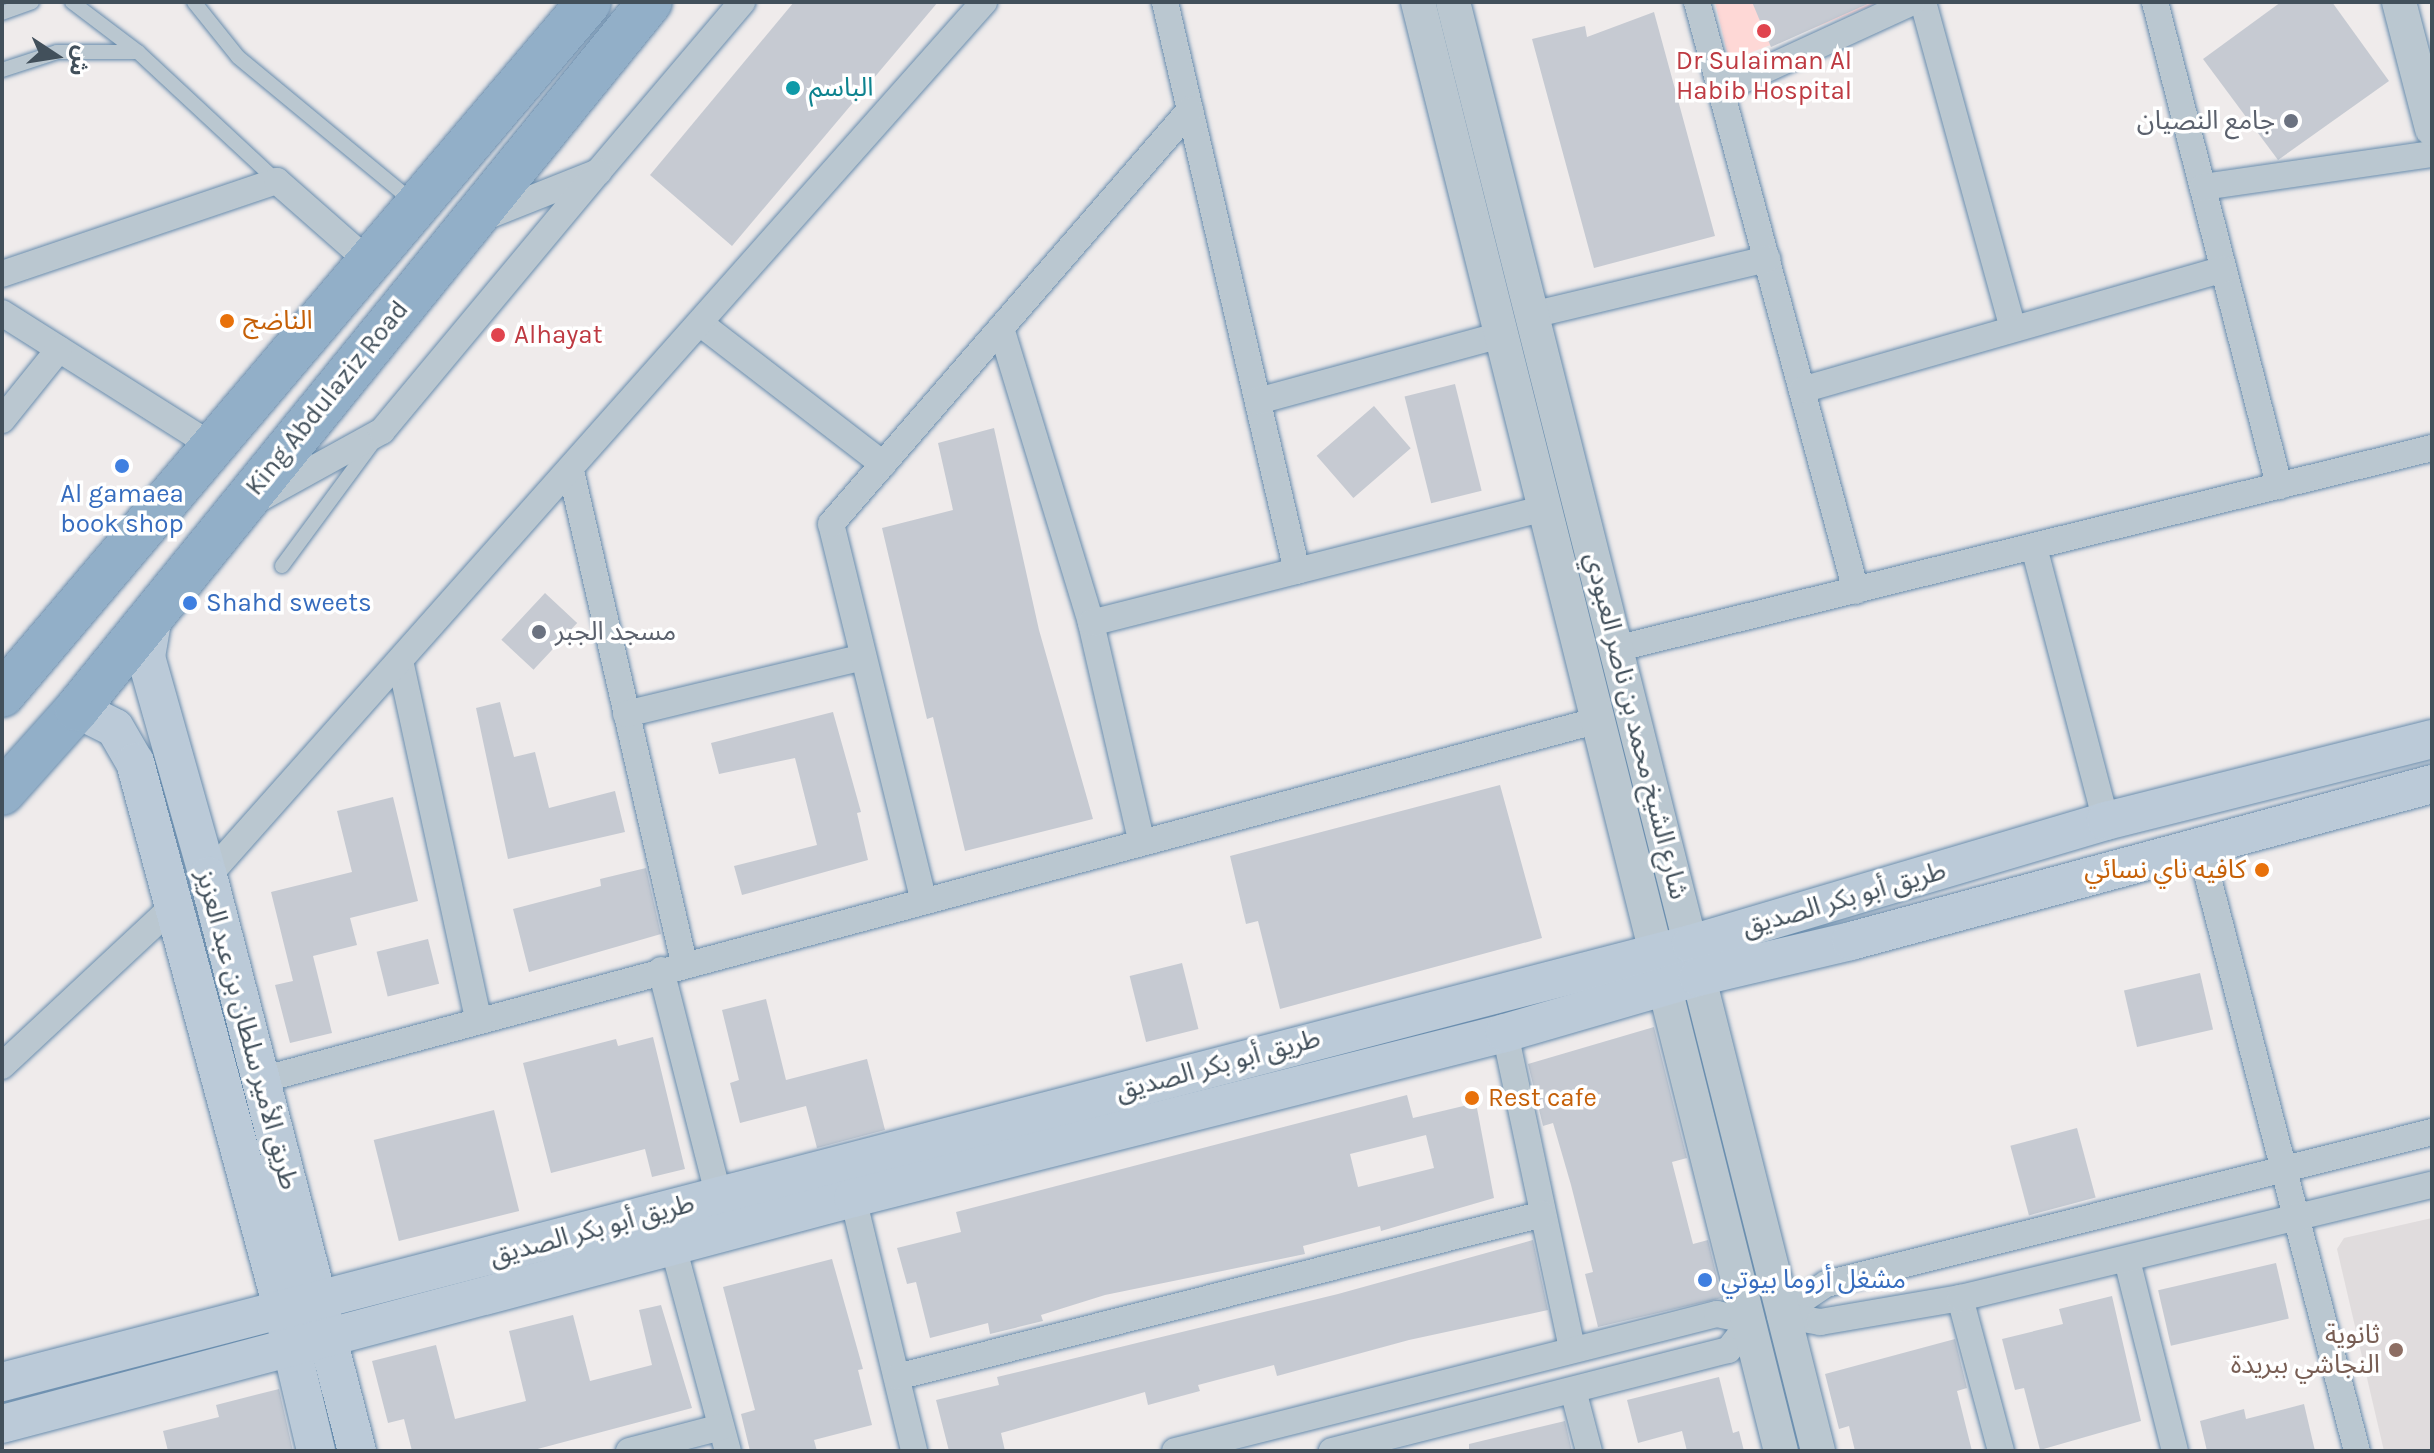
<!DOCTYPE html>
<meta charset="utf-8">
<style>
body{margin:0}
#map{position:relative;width:2434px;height:1453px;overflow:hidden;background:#efebeb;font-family:Karla,"Noto Sans Arabic",sans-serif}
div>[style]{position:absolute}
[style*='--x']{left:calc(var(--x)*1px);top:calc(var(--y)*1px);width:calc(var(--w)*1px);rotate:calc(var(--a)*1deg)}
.education>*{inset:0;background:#e0dcdd}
.medical>*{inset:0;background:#fed8d6}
.building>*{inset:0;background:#c6cad2;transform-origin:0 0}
.roads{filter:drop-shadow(0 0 2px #688cad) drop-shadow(0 0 2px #688cad)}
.service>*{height:14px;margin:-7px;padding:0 7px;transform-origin:7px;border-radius:7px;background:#bac7d0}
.minor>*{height:26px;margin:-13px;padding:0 13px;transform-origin:13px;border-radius:13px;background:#bac7d0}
.tertiary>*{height:34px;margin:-17px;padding:0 17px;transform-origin:17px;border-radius:17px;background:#bac7d0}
.secondary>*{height:38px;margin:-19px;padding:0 19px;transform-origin:19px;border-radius:19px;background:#bbcad8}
.trunk>*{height:44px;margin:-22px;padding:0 22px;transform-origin:22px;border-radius:22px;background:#92afc8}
.dots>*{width:22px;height:22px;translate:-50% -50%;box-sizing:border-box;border:4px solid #fff;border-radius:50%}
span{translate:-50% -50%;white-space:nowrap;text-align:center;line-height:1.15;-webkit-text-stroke:7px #fff;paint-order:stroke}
.health-label{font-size:26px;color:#be3a42}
.left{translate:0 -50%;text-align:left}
.culture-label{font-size:26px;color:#0d838f}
.worship-label{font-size:26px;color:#5b616d}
.right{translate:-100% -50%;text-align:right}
.food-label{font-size:26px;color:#c56008}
.street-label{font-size:26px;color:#42505b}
.shop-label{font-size:26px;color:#366cbe}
.education-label{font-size:26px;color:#785e54}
.frame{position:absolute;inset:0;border:4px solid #42505b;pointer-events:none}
.north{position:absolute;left:16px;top:16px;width:80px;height:80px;-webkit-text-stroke:6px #fff;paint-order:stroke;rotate:102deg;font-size:22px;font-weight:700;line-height:32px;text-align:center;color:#42505b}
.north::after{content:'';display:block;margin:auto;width:28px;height:36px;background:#42505b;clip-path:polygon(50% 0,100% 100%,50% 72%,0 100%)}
</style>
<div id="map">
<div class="education">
<div style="clip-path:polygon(2432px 1218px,2432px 1451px,2384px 1451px,2337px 1249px,2344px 1238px)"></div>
</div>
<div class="medical">
<div style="clip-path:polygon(1715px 2px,1881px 2px,1729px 61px)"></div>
</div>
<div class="building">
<div style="clip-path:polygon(794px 2px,938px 2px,732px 246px,650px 175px)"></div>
<div style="clip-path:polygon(1752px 2px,1872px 2px,1771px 47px)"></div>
<div style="clip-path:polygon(2281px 2px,2332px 2px,2389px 81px,2278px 160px,2203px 59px)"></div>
<div style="clip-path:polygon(1654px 12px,1715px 236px,1594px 268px,1532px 39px,1585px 26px,1587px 37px)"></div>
<div style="left:1455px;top:384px;width:110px;height:52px;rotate:76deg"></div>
<div style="left:1374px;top:406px;width:56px;height:76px;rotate:49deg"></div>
<div style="clip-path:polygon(994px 428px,1039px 630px,1093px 819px,965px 851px,933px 717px,927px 719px,882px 528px,953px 510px,938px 443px)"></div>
<div style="left:545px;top:593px;width:44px;height:64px;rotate:43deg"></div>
<div style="clip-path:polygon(500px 702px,514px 757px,535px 752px,549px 808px,615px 791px,625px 832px,508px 859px,476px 708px)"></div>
<div style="clip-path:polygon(833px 712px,861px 812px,857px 813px,868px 860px,742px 895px,734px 866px,817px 845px,795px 758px,719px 774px,711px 743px)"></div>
<div style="clip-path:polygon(1500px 785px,1542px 938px,1280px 1009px,1258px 921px,1246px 924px,1230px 856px)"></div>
<div style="clip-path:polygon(393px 797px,418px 901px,350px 918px,357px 945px,313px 956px,332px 1033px,290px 1043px,275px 985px,293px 981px,271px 892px,352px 872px,337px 811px)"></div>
<div style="clip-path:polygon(646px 868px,661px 934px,529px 972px,513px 909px,601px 886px,600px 879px)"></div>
<div style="left:428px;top:939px;width:46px;height:53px;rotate:76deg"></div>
<div style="left:1182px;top:963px;width:68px;height:54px;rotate:76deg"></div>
<div style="left:2200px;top:973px;width:58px;height:78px;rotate:77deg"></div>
<div style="clip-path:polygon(766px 999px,786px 1080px,867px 1059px,885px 1130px,817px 1148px,806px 1106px,740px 1123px,730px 1083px,739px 1080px,722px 1010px)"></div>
<div style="clip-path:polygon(1654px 1027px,1687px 1158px,1672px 1162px,1693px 1244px,1708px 1240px,1722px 1298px,1598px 1327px,1585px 1274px,1593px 1272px,1571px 1185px,1553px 1123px,1543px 1126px,1528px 1064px)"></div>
<div style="clip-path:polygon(653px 1037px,685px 1169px,652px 1177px,645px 1149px,551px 1173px,523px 1063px,616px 1039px,618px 1046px)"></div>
<div style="clip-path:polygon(evenodd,1407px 1095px,1413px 1118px,1476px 1103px,1494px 1198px,1381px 1231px,1380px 1226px,1303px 1246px,1305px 1254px,1105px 1295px,1041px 1315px,1043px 1321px,990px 1334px,988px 1323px,930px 1338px,916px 1282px,907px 1284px,897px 1248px,961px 1232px,956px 1212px,1407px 1095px,1426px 1135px,1434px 1168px,1358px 1187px,1350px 1154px,1426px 1135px)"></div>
<div style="left:494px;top:1110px;width:104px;height:124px;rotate:76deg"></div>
<div style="left:2077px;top:1128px;width:72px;height:69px;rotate:75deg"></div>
<div style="clip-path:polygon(1533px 1240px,1548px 1310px,1409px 1340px,1277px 1376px,1274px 1365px,1198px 1385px,1200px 1391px,1148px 1405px,1145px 1392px,1001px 1433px,1005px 1451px,949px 1451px,936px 1400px,999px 1385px,997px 1377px,1338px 1294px)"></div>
<div style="clip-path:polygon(832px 1259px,863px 1369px,858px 1370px,872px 1425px,814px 1440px,817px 1451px,750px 1451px,741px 1414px,755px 1410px,723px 1287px)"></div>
<div style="left:2276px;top:1263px;width:57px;height:121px;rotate:77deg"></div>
<div style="clip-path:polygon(2112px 1296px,2141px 1421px,2040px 1450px,2024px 1388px,2015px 1390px,2002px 1339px,2063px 1324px,2059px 1309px)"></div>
<div style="clip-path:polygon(661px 1305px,692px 1408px,530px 1451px,412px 1451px,404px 1419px,388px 1423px,372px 1361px,436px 1345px,455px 1419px,526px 1401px,509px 1331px,573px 1315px,590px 1381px,652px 1365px,639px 1310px)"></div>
<div style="clip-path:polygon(1955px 1339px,1967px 1388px,1957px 1391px,1972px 1451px,1855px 1451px,1849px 1426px,1839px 1429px,1825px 1374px)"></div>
<div style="clip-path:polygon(1719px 1377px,1733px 1433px,1739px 1431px,1744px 1451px,1687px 1451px,1682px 1431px,1638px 1443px,1627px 1400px)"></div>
<div style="clip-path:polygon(279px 1389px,293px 1451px,168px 1451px,163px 1431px,219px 1417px,216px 1405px)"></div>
<div style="clip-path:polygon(2304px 1404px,2315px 1451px,2207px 1451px,2200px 1421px,2244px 1409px,2246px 1419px)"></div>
<div style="clip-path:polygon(1565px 1421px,1572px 1451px,1469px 1451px,1469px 1444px)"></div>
</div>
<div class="roads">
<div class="service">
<div style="--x:72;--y:2;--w:83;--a:37.1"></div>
<div style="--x:194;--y:2;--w:70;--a:51.3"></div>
<div style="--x:238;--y:57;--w:227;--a:39.6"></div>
<div style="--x:2;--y:13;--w:32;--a:-20"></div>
<div style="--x:2;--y:70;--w:58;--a:-18.1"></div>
<div style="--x:57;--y:52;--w:81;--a:0"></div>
<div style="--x:138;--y:52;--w:190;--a:42.9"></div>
<div style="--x:282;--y:566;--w:152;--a:-53.6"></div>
</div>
<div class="minor">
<div style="--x:1165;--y:2;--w:584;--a:76.94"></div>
<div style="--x:1697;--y:2;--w:610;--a:74.89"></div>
<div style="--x:1923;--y:2;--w:339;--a:74.6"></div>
<div style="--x:2155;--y:2;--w:500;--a:75.6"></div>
<div style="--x:1721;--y:90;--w:210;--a:-24.7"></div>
<div style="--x:2203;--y:187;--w:231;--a:-8.2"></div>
<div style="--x:485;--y:217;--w:122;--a:-21.7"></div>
<div style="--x:598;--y:172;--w:223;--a:-49.7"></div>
<div style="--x:2;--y:274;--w:290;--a:-18.7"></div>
<div style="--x:277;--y:181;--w:123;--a:41.4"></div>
<div style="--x:2;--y:313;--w:249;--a:32.3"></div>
<div style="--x:1532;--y:315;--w:242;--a:-13.4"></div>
<div style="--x:701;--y:324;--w:230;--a:37.6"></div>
<div style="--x:1001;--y:328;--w:308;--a:73"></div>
<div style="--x:1091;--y:623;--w:222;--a:77"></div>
<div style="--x:1802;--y:390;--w:438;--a:-16"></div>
<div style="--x:1258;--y:401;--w:252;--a:-15.2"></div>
<div style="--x:2;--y:420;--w:91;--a:-51.2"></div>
<div style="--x:571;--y:471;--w:505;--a:77.06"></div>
<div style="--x:257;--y:500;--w:143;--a:-28.9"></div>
<div style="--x:382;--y:431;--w:337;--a:-50.2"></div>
<div style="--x:2034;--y:547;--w:283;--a:75.3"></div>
<div style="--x:1091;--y:623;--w:465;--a:-14.2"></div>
<div style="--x:1615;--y:649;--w:841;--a:-13.82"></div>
<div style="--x:401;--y:665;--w:362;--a:77.7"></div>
<div style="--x:626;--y:714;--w:244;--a:-13.5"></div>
<div style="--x:2200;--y:847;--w:624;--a:75.43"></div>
<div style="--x:208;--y:876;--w:1169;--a:-48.4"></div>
<div style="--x:923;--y:898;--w:385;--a:-103.8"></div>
<div style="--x:831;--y:524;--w:548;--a:-49.07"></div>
<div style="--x:661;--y:970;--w:234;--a:75.7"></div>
<div style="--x:1505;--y:1033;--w:321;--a:78"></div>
<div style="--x:2;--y:1066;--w:238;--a:-43"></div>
<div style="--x:261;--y:1080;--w:1386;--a:-15.06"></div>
<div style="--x:853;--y:1198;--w:260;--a:76.4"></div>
<div style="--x:673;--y:1246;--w:212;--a:75"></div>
<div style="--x:2127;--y:1260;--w:197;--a:75.9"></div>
<div style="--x:1960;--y:1298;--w:158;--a:75"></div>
<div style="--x:1780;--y:1315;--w:55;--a:-34"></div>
<div style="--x:1826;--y:1284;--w:625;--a:-14.08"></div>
<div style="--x:1780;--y:1315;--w:41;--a:9.9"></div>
<div style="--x:1820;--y:1322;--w:142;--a:-9.7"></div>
<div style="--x:1960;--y:1298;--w:485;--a:-13.5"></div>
<div style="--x:897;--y:1377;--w:666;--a:-14.16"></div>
<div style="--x:1573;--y:1390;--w:63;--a:75.3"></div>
<div style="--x:629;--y:1451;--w:95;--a:-14.6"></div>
<div style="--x:1175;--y:1451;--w:559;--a:-14.19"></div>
<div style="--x:1717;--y:1314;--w:35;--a:12"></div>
<div style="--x:1751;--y:1321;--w:37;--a:128"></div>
<div style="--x:1728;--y:1350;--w:409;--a:165.7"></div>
</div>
<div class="tertiary">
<div style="--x:1418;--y:2;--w:1494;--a:75.94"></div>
<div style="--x:1453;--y:2;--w:1494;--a:75.86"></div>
<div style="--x:2399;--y:2;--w:131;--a:75.4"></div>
</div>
<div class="secondary">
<div style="--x:154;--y:610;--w:48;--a:99.7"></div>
<div style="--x:146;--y:657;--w:228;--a:74.2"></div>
<div style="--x:208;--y:876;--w:594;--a:75.47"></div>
<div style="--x:77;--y:709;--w:42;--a:26.6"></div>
<div style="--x:115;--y:728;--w:39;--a:60"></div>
<div style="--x:135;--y:762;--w:569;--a:74.91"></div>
<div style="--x:283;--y:1311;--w:144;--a:76.7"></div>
<div style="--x:2;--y:1382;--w:1745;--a:-14.54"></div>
<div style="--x:1691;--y:944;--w:433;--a:-16.5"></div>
<div style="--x:2106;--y:821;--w:336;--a:-14.1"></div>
<div style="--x:2;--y:1424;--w:880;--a:-14.87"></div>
<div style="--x:853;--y:1198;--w:673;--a:-14.2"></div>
<div style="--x:1505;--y:1033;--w:201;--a:-16.2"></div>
<div style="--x:1698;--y:977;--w:157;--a:-13.2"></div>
<div style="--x:1851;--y:941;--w:602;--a:-15.12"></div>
</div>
<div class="trunk">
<div style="--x:2;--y:695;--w:908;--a:-49.73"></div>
<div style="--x:2;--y:793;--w:113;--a:-48.2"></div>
<div style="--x:77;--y:709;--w:910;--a:-50.98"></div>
</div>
</div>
<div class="dots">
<div style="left:1764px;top:31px;background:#e0444e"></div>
<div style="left:793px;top:88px;background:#0f9aa8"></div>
<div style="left:2291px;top:121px;background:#6b7280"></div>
<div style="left:227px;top:321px;background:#e8710a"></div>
<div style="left:498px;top:335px;background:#e0444e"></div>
<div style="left:122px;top:466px;background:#3f7fe0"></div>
<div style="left:190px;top:603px;background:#3f7fe0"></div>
<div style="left:539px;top:632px;background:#6b7280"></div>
<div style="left:2262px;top:870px;background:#e8710a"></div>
<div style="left:1472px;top:1098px;background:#e8710a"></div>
<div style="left:1705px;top:1280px;background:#3f7fe0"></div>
<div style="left:2396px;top:1350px;background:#8d6e63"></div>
</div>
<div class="health-label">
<span style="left:1764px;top:76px">Dr Sulaiman Al<br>Habib Hospital</span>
<span class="left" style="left:514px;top:335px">Alhayat</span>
</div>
<div class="culture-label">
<span class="left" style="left:809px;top:88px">الباسم</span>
</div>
<div class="worship-label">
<span class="right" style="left:2275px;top:121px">جامع النصيان</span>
<span class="left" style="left:555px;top:632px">مسجد الجبر</span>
</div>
<div class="food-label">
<span class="left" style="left:243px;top:321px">الناضج</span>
<span class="right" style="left:2246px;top:870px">كافيه ناي نسائي</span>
<span class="left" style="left:1488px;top:1098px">Rest cafe</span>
</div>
<div class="street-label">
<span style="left:327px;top:398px;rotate:-51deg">King Abdulaziz Road</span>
<span style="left:1636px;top:726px;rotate:76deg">شارع الشيخ محمد بن ناصر العبودي</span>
<span style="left:1844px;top:899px;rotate:-16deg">طريق أبو بكر الصديق</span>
<span style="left:247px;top:1030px;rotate:75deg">طريق الأمير سلطان بن عبد العزيز</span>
<span style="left:1218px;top:1065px;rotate:-15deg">طريق أبو بكر الصديق</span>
<span style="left:592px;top:1230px;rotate:-15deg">طريق أبو بكر الصديق</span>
</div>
<div class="shop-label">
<span style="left:122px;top:509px">Al gamaea<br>book shop</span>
<span class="left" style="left:206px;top:603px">Shahd sweets</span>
<span class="left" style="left:1721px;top:1280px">مشغل أروما بيوتي</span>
</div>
<div class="education-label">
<span class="right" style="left:2380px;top:1350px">ثانوية<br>النجاشي ببريدة</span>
</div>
<div class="frame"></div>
<div class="north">ش</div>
</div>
